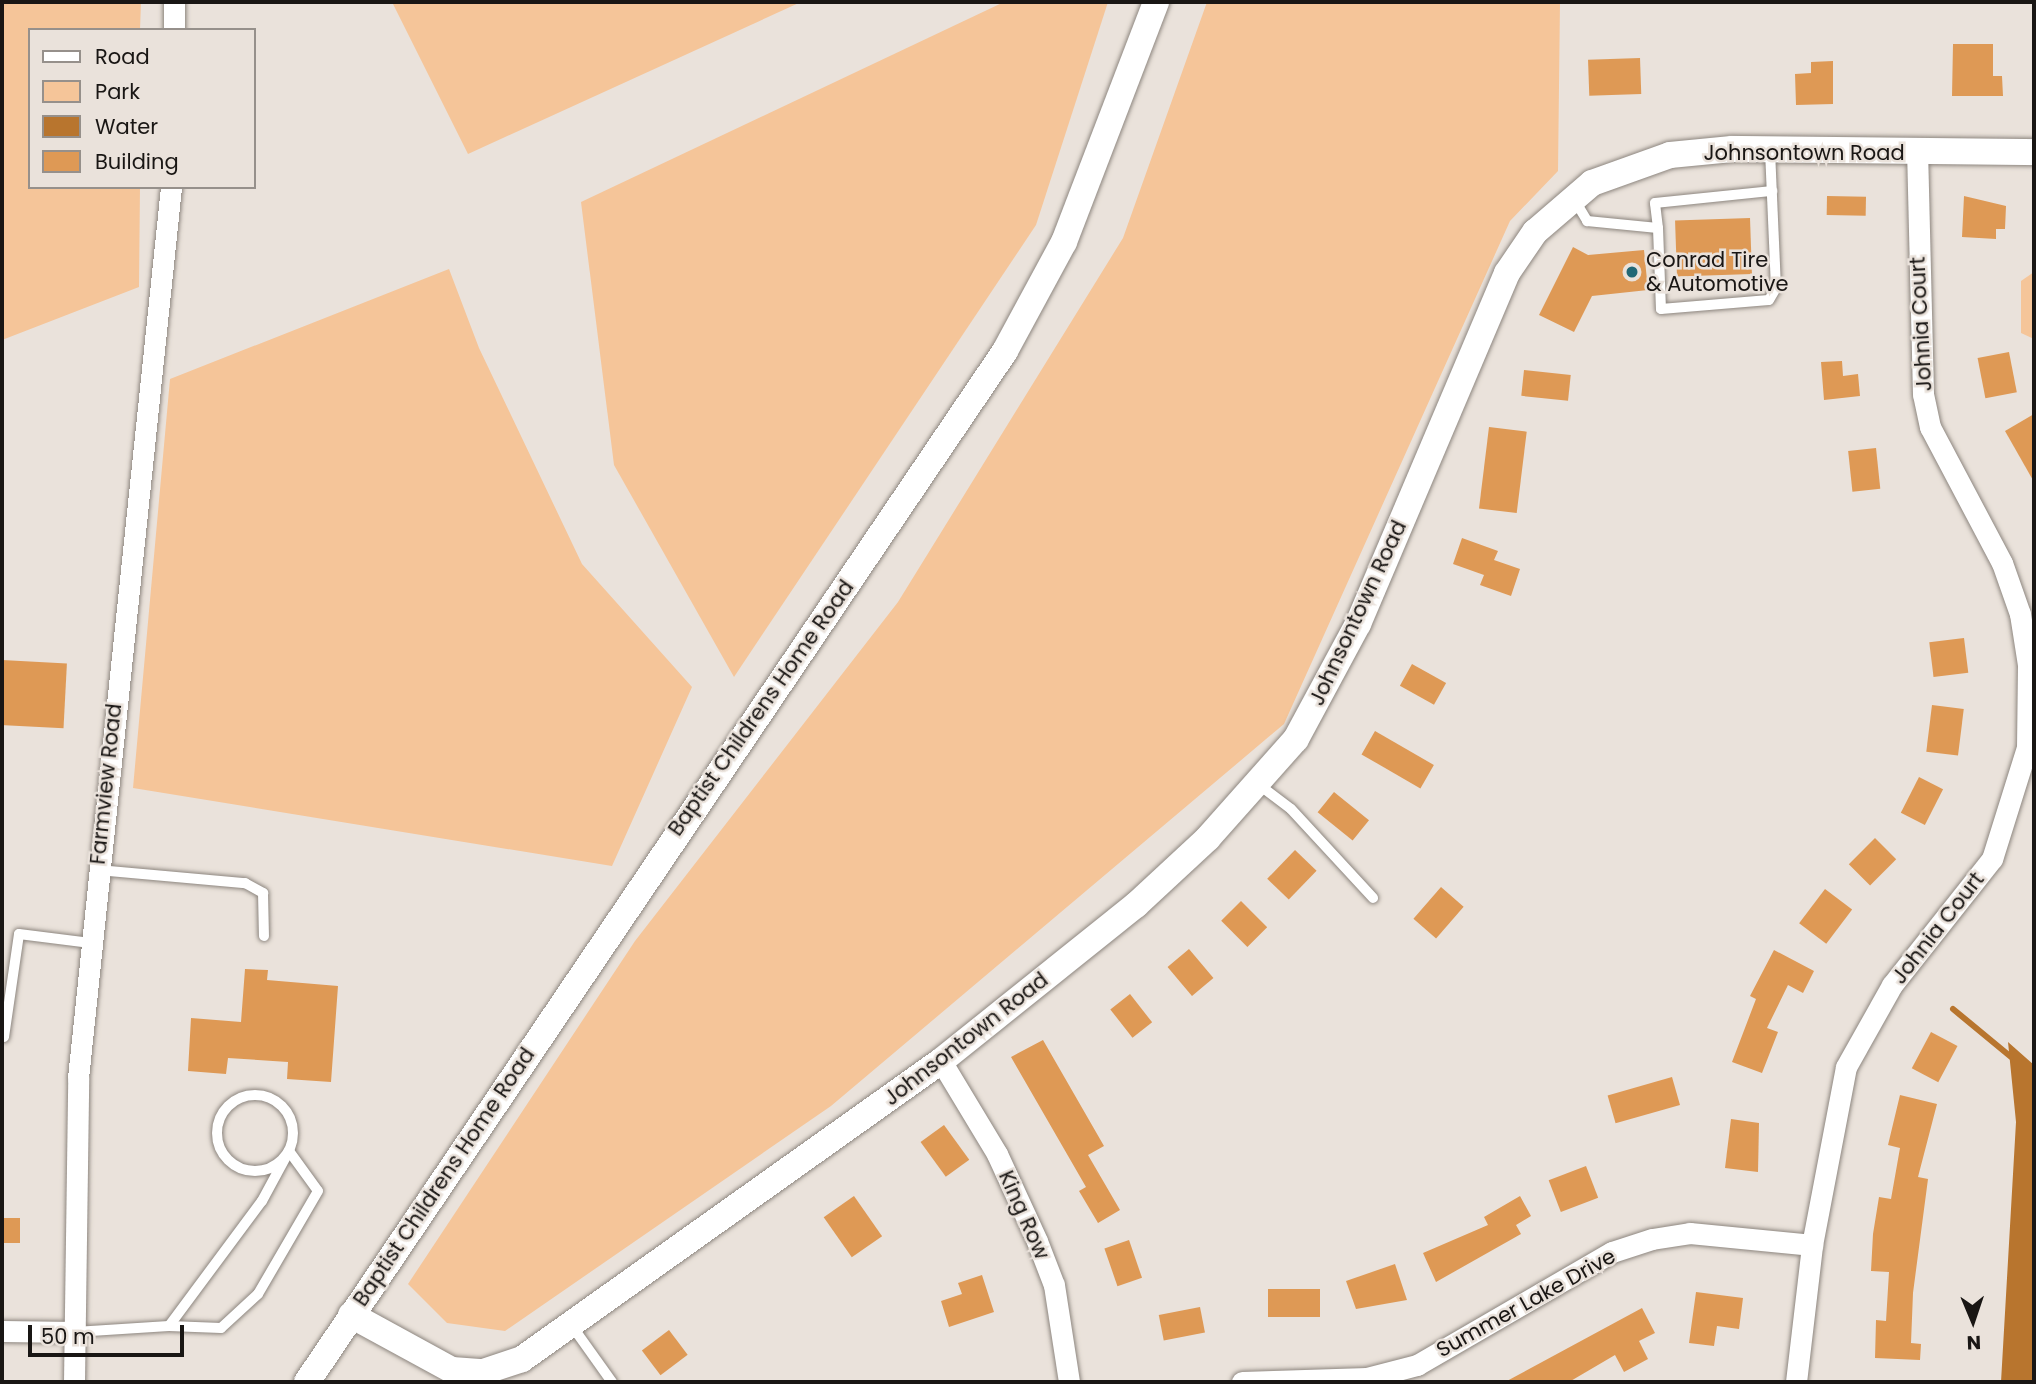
<!DOCTYPE html>
<style>
body{margin:0}
#map{position:relative;width:2036px;height:1384px;overflow:hidden;background:#eae2db;font-family:Poppins,sans-serif}
div>[style]{position:absolute}
[style*='--x']{left:calc(var(--x)*1px);top:calc(var(--y)*1px);width:calc(var(--w)*1px);rotate:calc(var(--a)*1deg)}
.green>*{inset:0;background:#f5c599}
.water>*{inset:0;background:#b8752e}
.stream>*{height:6px;margin:-3px;padding:0 3px;transform-origin:3px;border-radius:3px;background:#b8752e}
.building>*{inset:0;background:#de9955;transform-origin:0 0}
.roads{filter:drop-shadow(0 0 2px #8d867f) drop-shadow(0 0 2px #8d867f)}
.service>*{height:10px;margin:-5px;padding:0 5px;transform-origin:5px;border-radius:5px;background:#fff}
.service>.ring{margin:-5px;padding:0;box-sizing:content-box;background:none;border:10px solid #fff;border-radius:50%}
.minor>*{height:21px;margin:-10.5px;padding:0 10.5px;transform-origin:10.5px;border-radius:10.5px;background:#fff}
.tertiary>*{height:26px;margin:-13px;padding:0 13px;transform-origin:13px;border-radius:13px;background:#fff}
.dots>*{width:19px;height:19px;translate:-50% -50%;box-sizing:border-box;border:4px solid #eae2db;border-radius:50%}
span{translate:-50% -50%;white-space:nowrap;text-align:center;line-height:1.15;-webkit-text-stroke:5px #eae2db;paint-order:stroke}
.street-label{font-size:21px;color:#191614}
.poi-label{font-size:21px;color:#191614}
.left{translate:0 -50%;text-align:left}
.frame{position:absolute;inset:0;border:4px solid #191614;pointer-events:none}
.legend{position:absolute;left:28px;top:28px;width:228px;height:161px;box-sizing:border-box;background:#eae2db;border:2px solid #96908b;margin:0;padding:9px 12px;list-style:none;font-size:21px;color:#191614}
.legend li{display:flex;align-items:center;gap:14px;height:35px}
.legend b{width:35px;border:2px solid #96908b}
.north{position:absolute;left:1938px;top:1286px;width:70px;height:70px;-webkit-text-stroke:5px #eae2db;paint-order:stroke;rotate:178deg;font-size:19px;font-weight:700;line-height:28px;text-align:center;color:#191614}
.north::after{content:'';display:block;margin:auto;width:24px;height:32px;background:#191614;clip-path:polygon(50% 0,100% 100%,50% 72%,0 100%)}
.scale{position:absolute;left:28px;top:1325px;width:156px;height:32px;box-sizing:border-box;border:4px solid #191614;border-top:0;padding-left:9px;font-size:21px;line-height:24px;white-space:nowrap;color:#191614;-webkit-text-stroke:5px #eae2db;paint-order:stroke}
</style>
<div id="map">
<div class="green">
<div style="clip-path:polygon(2px 2px,141px 2px,140px 30px,30px 30px,30px 187px,140px 187px,139px 287px,2px 340px)"></div>
<div style="clip-path:polygon(392px 2px,801px 2px,468px 154px)"></div>
<div style="clip-path:polygon(1004px 2px,1108px 2px,1036px 225px,734px 677px,614px 465px,581px 202px)"></div>
<div style="clip-path:polygon(1207px 2px,1560px 2px,1558px 171px,1510px 221px,1284px 724px,831px 1106px,505px 1331px,447px 1323px,408px 1284px,635px 941px,898px 602px,1123px 238px)"></div>
<div style="clip-path:polygon(449px 269px,479px 348px,582px 564px,692px 687px,612px 866px,133px 788px,170px 379px)"></div>
<div style="clip-path:polygon(2034px 272px,2034px 339px,2021px 333px,2021px 281px)"></div>
</div>
<div class="water">
<div style="clip-path:polygon(2008px 1042px,2034px 1065px,2034px 1382px,2001px 1382px,2016px 1122px)"></div>
</div>
<div class="stream">
<div style="--x:1953;--y:1009;--w:75;--a:39.6"></div>
</div>
<div class="building">
<div style="clip-path:polygon(1953px 44px,1993px 44px,1993px 76px,2002px 76px,2003px 96px,1952px 96px)"></div>
<div style="left:1640px;top:58px;width:36px;height:52px;rotate:88deg"></div>
<div style="clip-path:polygon(1833px 61px,1833px 104px,1796px 105px,1795px 74px,1811px 73px,1811px 62px)"></div>
<div style="left:1827px;top:196px;width:39px;height:19px;rotate:1deg"></div>
<div style="clip-path:polygon(1964px 196px,2006px 206px,2005px 229px,1996px 229px,1996px 239px,1962px 237px)"></div>
<div style="left:1750px;top:218px;width:56px;height:75px;rotate:88deg"></div>
<div style="clip-path:polygon(1573px 247px,1588px 255px,1644px 250px,1648px 290px,1592px 296px,1574px 332px,1539px 315px)"></div>
<div style="left:2009px;top:352px;width:41px;height:32px;rotate:79deg"></div>
<div style="clip-path:polygon(1842px 361px,1843px 376px,1858px 374px,1860px 396px,1824px 400px,1821px 362px)"></div>
<div style="left:1524px;top:370px;width:47px;height:26px;rotate:6deg"></div>
<div style="clip-path:polygon(2034px 414px,2034px 482px,2005px 431px)"></div>
<div style="left:1489px;top:427px;width:38px;height:82px;rotate:7deg"></div>
<div style="left:1876px;top:448px;width:41px;height:28px;rotate:84deg"></div>
<div style="clip-path:polygon(1462px 538px,1498px 551px,1494px 560px,1520px 569px,1511px 596px,1480px 585px,1484px 575px,1453px 564px)"></div>
<div style="left:1964px;top:638px;width:35px;height:35px;rotate:83deg"></div>
<div style="left:2px;top:660px;width:65px;height:65px;rotate:3deg"></div>
<div style="left:1412px;top:664px;width:39px;height:25px;rotate:29deg"></div>
<div style="left:1932px;top:705px;width:32px;height:47px;rotate:7deg"></div>
<div style="left:1375px;top:731px;width:68px;height:27px;rotate:30deg"></div>
<div style="left:1919px;top:777px;width:27px;height:40px;rotate:27deg"></div>
<div style="left:1334px;top:792px;width:45px;height:26px;rotate:39deg"></div>
<div style="left:1875px;top:838px;width:30px;height:37px;rotate:45deg"></div>
<div style="left:1295px;top:850px;width:30px;height:40px;rotate:44deg"></div>
<div style="left:1441px;top:887px;width:30px;height:42px;rotate:41deg"></div>
<div style="left:1825px;top:889px;width:34px;height:43px;rotate:37deg"></div>
<div style="left:1241px;top:901px;width:37px;height:28px;rotate:45deg"></div>
<div style="left:1189px;top:949px;width:38px;height:28px;rotate:50deg"></div>
<div style="clip-path:polygon(1774px 950px,1814px 971px,1803px 993px,1788px 985px,1767px 1028px,1778px 1032px,1762px 1073px,1732px 1062px,1756px 999px,1750px 996px)"></div>
<div style="clip-path:polygon(245px 969px,268px 970px,267px 980px,338px 986px,331px 1082px,287px 1079px,288px 1062px,228px 1058px,226px 1074px,188px 1071px,191px 1018px,241px 1022px)"></div>
<div style="left:1130px;top:994px;width:36px;height:25px;rotate:52deg"></div>
<div style="left:1931px;top:1032px;width:30px;height:41px;rotate:28deg"></div>
<div style="clip-path:polygon(1043px 1040px,1104px 1146px,1088px 1155px,1120px 1210px,1098px 1223px,1079px 1191px,1086px 1187px,1011px 1057px)"></div>
<div style="left:1672px;top:1077px;width:29px;height:67px;rotate:74deg"></div>
<div style="clip-path:polygon(1900px 1095px,1937px 1104px,1918px 1177px,1928px 1179px,1913px 1293px,1911px 1343px,1921px 1344px,1920px 1360px,1875px 1358px,1876px 1320px,1886px 1321px,1889px 1272px,1871px 1271px,1873px 1234px,1879px 1197px,1891px 1199px,1900px 1148px,1888px 1145px)"></div>
<div style="clip-path:polygon(1731px 1119px,1759px 1123px,1758px 1172px,1725px 1168px)"></div>
<div style="left:944px;top:1125px;width:43px;height:29px;rotate:54deg"></div>
<div style="left:1586px;top:1166px;width:34px;height:40px;rotate:69deg"></div>
<div style="left:854px;top:1196px;width:49px;height:37px;rotate:55deg"></div>
<div style="clip-path:polygon(1520px 1196px,1531px 1216px,1516px 1225px,1521px 1234px,1436px 1282px,1423px 1253px,1488px 1225px,1484px 1217px)"></div>
<div style="left:2px;top:1218px;width:18px;height:25px"></div>
<div style="left:1129px;top:1240px;width:40px;height:26px;rotate:71deg"></div>
<div style="clip-path:polygon(1395px 1264px,1407px 1300px,1356px 1309px,1346px 1281px)"></div>
<div style="clip-path:polygon(982px 1275px,994px 1312px,949px 1327px,941px 1301px,962px 1294px,958px 1283px)"></div>
<div style="left:1268px;top:1289px;width:52px;height:28px"></div>
<div style="clip-path:polygon(1696px 1292px,1743px 1298px,1739px 1329px,1717px 1326px,1714px 1346px,1689px 1343px)"></div>
<div style="left:1200px;top:1307px;width:26px;height:42px;rotate:79deg"></div>
<div style="clip-path:polygon(1642px 1308px,1655px 1333px,1639px 1341px,1648px 1359px,1624px 1372px,1615px 1355px,1569px 1382px,1505px 1382px)"></div>
<div style="left:669px;top:1330px;width:31px;height:34px;rotate:53deg"></div>
</div>
<div class="roads">
<div class="service">
<div style="--x:1574;--y:199;--w:26;--a:59"></div>
<div style="--x:1587;--y:221;--w:71;--a:5.6"></div>
<div style="--x:1658;--y:228;--w:81;--a:87.9"></div>
<div style="--x:1661;--y:309;--w:108;--a:-4.8"></div>
<div style="--x:1769;--y:300;--w:14;--a:-60"></div>
<div style="--x:1776;--y:288;--w:138;--a:-92.5"></div>
<div style="--x:1658;--y:228;--w:25;--a:-97"></div>
<div style="--x:1655;--y:203;--w:118;--a:-5.9"></div>
<div style="--x:1258;--y:784;--w:41;--a:37.1"></div>
<div style="--x:1291;--y:809;--w:121;--a:47.3"></div>
<div style="--x:98;--y:870;--w:148;--a:5.1"></div>
<div style="--x:245;--y:883;--w:21;--a:29"></div>
<div style="--x:263;--y:893;--w:43;--a:88.7"></div>
<div style="--x:4;--y:1037;--w:104;--a:-81.7"></div>
<div style="--x:19;--y:934;--w:72;--a:7.2"></div>
<div class="ring" style="left:217px;top:1095px;width:66px;height:66px"></div>
<div style="--x:572;--y:1326;--w:69;--a:54.5"></div>
<div style="--x:75;--y:1332;--w:94;--a:-3.7"></div>
<div style="--x:169;--y:1326;--w:156;--a:-53.4"></div>
<div style="--x:262;--y:1201;--w:57;--a:-61.6"></div>
<div style="--x:289;--y:1151;--w:49;--a:54.1"></div>
<div style="--x:318;--y:1191;--w:119;--a:120.2"></div>
<div style="--x:258;--y:1294;--w:50;--a:137.4"></div>
<div style="--x:221;--y:1328;--w:52;--a:-177.8"></div>
</div>
<div class="minor">
<div style="--x:174;--y:30;--w:28;--a:-90"></div>
<div style="--x:941;--y:1061;--w:109;--a:58.9"></div>
<div style="--x:997;--y:1154;--w:96;--a:65.3"></div>
<div style="--x:1037;--y:1241;--w:47;--a:68.9"></div>
<div style="--x:1054;--y:1285;--w:98;--a:81.2"></div>
<div style="--x:2;--y:1331;--w:73;--a:0.8"></div>
<div style="--x:74;--y:1382;--w:304;--a:-89.2"></div>
<div style="--x:78;--y:1078;--w:896;--a:-84.04"></div>
<div style="--x:1242;--y:1382;--w:125;--a:-1.8"></div>
<div style="--x:1367;--y:1378;--w:52;--a:-14.6"></div>
<div style="--x:1417;--y:1365;--w:225;--a:-30.1"></div>
<div style="--x:1612;--y:1252;--w:42;--a:-18"></div>
<div style="--x:1652;--y:1239;--w:38;--a:-9"></div>
<div style="--x:1690;--y:1233;--w:123;--a:5.6"></div>
<div style="--x:1796;--y:1382;--w:138;--a:-83.3"></div>
<div style="--x:1812;--y:1245;--w:181;--a:-79.2"></div>
<div style="--x:1846;--y:1067;--w:94;--a:-60.7"></div>
<div style="--x:1892;--y:985;--w:161;--a:-51.6"></div>
<div style="--x:1992;--y:859;--w:117;--a:-72.6"></div>
<div style="--x:2027;--y:747;--w:82;--a:-89.3"></div>
<div style="--x:2028;--y:665;--w:52;--a:-98.9"></div>
<div style="--x:2020;--y:614;--w:54;--a:-109.4"></div>
<div style="--x:2002;--y:563;--w:154;--a:-117.9"></div>
<div style="--x:1930;--y:427;--w:34;--a:-102"></div>
<div style="--x:1923;--y:394;--w:241;--a:-91.4"></div>
</div>
<div class="tertiary">
<div style="--x:351;--y:1315;--w:115;--a:28.6"></div>
<div style="--x:452;--y:1370;--w:31;--a:4"></div>
<div style="--x:483;--y:1372;--w:41;--a:-18.4"></div>
<div style="--x:522;--y:1359;--w:514;--a:-35.42"></div>
<div style="--x:941;--y:1061;--w:250;--a:-38.7"></div>
<div style="--x:1136;--y:905;--w:98;--a:-42.9"></div>
<div style="--x:1208;--y:838;--w:132;--a:-48.4"></div>
<div style="--x:1296;--y:739;--w:131;--a:-61.7"></div>
<div style="--x:1358;--y:624;--w:381;--a:-67"></div>
<div style="--x:1507;--y:273;--w:50;--a:-55.7"></div>
<div style="--x:1535;--y:232;--w:75;--a:-40.7"></div>
<div style="--x:1592;--y:183;--w:83;--a:-19.7"></div>
<div style="--x:1670;--y:155;--w:62;--a:-5.5"></div>
<div style="--x:1732;--y:149;--w:302;--a:0.6"></div>
<div style="--x:307;--y:1382;--w:1245;--a:-55.9"></div>
<div style="--x:1005;--y:351;--w:124;--a:-61.6"></div>
<div style="--x:1064;--y:242;--w:257;--a:-69"></div>
</div>
</div>
<div class="dots">
<div style="left:1632px;top:272px;background:#216876"></div>
</div>
<div class="street-label">
<span style="left:1804px;top:153px">Johnsontown Road</span>
<span style="left:1921px;top:324px;rotate:-93deg">Johnia Court</span>
<span style="left:1358px;top:613px;rotate:-65deg">Johnsontown Road</span>
<span style="left:761px;top:708px;rotate:-55deg">Baptist Childrens Home Road</span>
<span style="left:106px;top:784px;rotate:-84deg">Farmview Road</span>
<span style="left:1938px;top:928px;rotate:-52deg">Johnia Court</span>
<span style="left:966px;top:1039px;rotate:-38deg">Johnsontown Road</span>
<span style="left:444px;top:1177px;rotate:-56deg">Baptist Childrens Home Road</span>
<span style="left:1024px;top:1215px;rotate:66deg">King Row</span>
<span style="left:1526px;top:1303px;rotate:-29deg">Summer Lake Drive</span>
</div>
<div class="poi-label">
<span class="left" style="left:1646px;top:272px">Conrad Tire<br>&amp; Automotive</span>
</div>
<div class="frame"></div>
<ul class="legend">
<li><b style="height:9px;background:#fff"></b>Road</li>
<li><b style="height:19px;background:#f5c599"></b>Park</li>
<li><b style="height:19px;background:#b8752e"></b>Water</li>
<li><b style="height:19px;background:#de9955"></b>Building</li>
</ul>
<div class="north">N</div>
<div class="scale">50 m</div>
</div>
